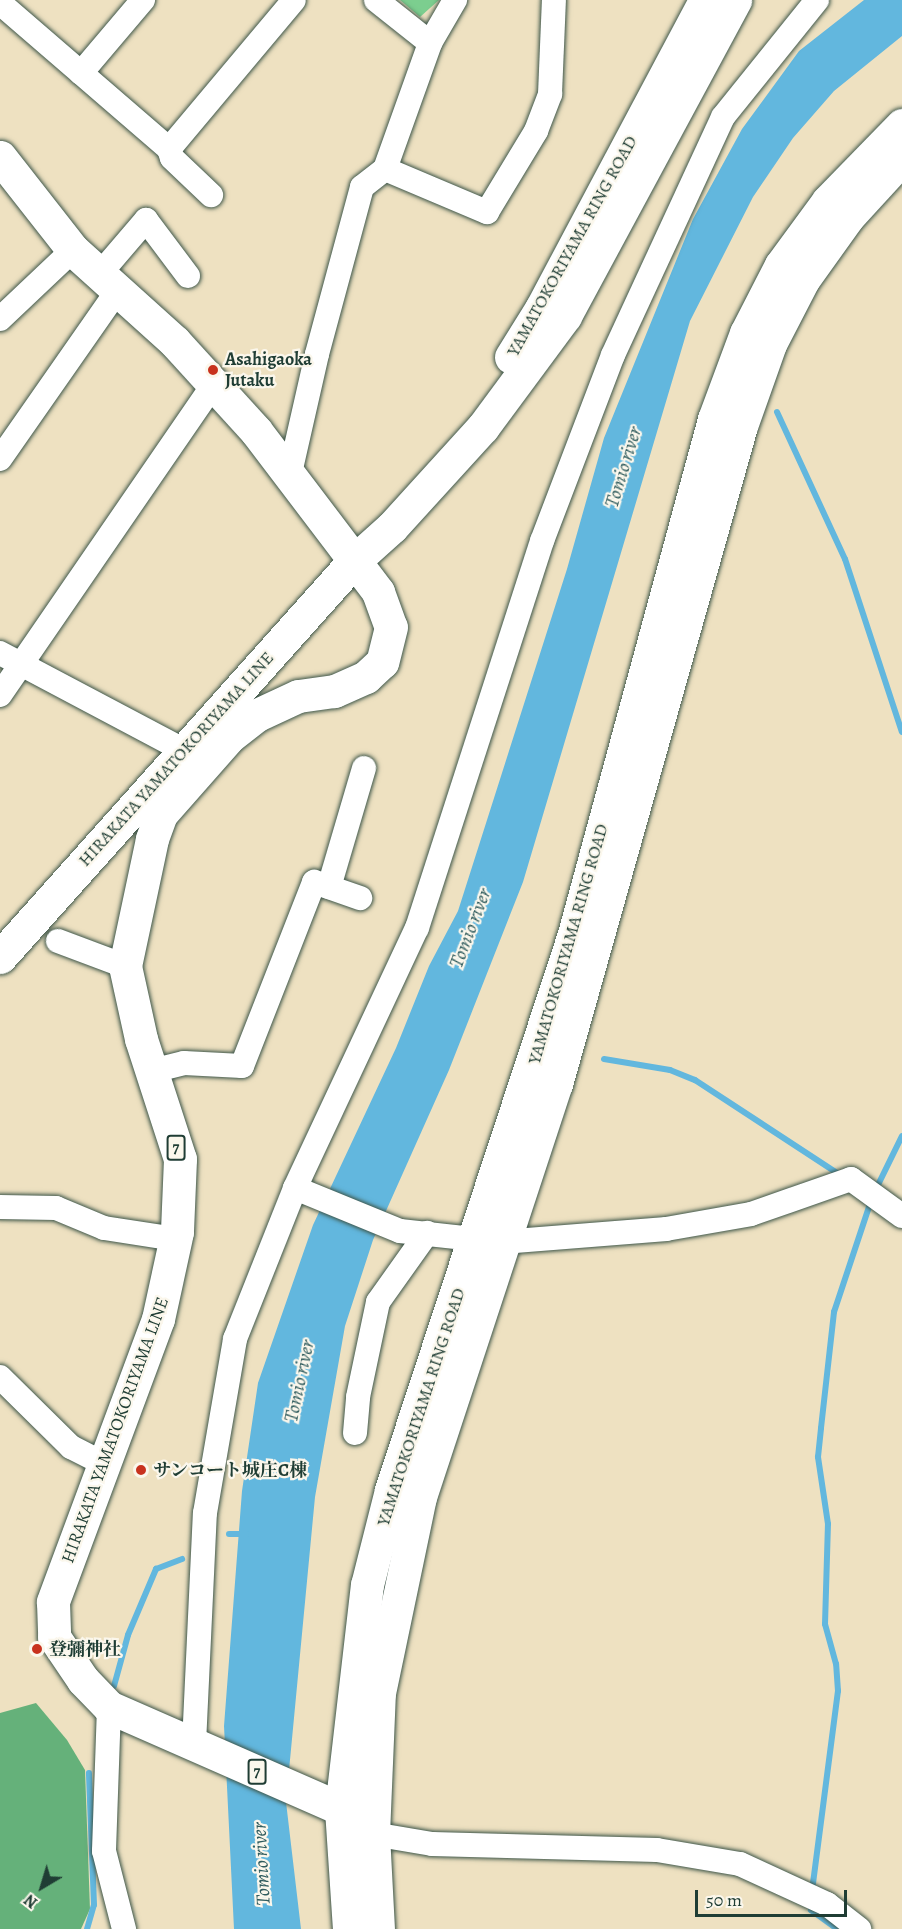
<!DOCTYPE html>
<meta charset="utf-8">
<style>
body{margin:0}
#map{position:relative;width:902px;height:1929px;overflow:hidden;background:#eee1c1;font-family:Alegreya,"Noto Serif JP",serif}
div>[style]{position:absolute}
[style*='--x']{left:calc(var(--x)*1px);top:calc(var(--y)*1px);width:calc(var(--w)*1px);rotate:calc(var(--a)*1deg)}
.green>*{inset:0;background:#7cce8f}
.forest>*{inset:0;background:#65b17a}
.water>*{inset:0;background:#62b7de}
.stream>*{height:6px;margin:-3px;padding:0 3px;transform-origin:3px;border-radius:3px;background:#62b7de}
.roads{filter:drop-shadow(0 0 2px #3e5649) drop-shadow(0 0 2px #3e5649)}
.street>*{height:24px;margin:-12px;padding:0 12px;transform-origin:12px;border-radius:12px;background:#fff}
.secondary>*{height:33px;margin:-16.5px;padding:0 16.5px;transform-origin:16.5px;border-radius:16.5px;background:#fff}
.primary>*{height:33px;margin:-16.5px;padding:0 16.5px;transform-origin:16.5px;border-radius:16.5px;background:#fff}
.dots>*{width:16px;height:16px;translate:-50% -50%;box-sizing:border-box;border:3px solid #fbf7ec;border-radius:50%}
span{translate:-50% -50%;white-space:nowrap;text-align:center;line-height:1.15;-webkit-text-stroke:4.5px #fbf7ec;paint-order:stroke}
.shield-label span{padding:2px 4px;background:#fbf7ec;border:2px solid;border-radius:4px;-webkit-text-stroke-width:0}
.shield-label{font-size:16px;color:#1f3d34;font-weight:700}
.street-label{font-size:18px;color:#1f3d34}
.poi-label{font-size:18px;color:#1f3d34;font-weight:700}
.left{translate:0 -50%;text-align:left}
.water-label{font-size:20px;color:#305c5e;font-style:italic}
.north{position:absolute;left:12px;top:1857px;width:60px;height:60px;-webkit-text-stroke:4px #fbf7ec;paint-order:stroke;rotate:218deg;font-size:16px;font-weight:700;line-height:24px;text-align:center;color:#1f3d34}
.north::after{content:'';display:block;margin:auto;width:21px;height:27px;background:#1f3d34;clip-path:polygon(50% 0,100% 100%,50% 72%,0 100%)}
.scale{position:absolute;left:695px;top:1890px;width:152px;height:27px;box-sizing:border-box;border:3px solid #1f3d34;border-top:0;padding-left:8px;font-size:18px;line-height:21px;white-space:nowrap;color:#1f3d34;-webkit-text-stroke:4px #fbf7ec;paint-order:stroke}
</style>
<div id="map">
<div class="green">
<div style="clip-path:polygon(400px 0,439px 0,420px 17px)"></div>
</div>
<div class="forest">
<div style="clip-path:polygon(36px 1703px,67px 1740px,85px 1770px,90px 1909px,81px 1929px,0 1929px,0 1713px)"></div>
</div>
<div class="water">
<div style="clip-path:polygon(864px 0,902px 0,902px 36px,834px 91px,793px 138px,753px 197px,690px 321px,523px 882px,449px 1070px,373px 1240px,345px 1326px,315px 1497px,286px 1802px,301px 1929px,234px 1929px,224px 1726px,242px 1491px,258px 1383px,313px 1225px,396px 1048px,429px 966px,458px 911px,567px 569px,604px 438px,693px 219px,742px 129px,799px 51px)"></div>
</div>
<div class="stream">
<div style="--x:777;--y:412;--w:162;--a:65.2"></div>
<div style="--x:845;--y:559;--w:182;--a:71.8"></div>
<div style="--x:604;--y:1059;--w:67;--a:9.5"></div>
<div style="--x:670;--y:1070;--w:27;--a:22"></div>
<div style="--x:695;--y:1080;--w:173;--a:33.2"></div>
<div style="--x:876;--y:1189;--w:59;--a:-63.9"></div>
<div style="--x:229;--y:1534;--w:17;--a:0"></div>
<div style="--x:114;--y:1686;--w:53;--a:-74.6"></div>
<div style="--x:128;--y:1635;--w:72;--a:-67"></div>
<div style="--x:156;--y:1569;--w:28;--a:-21"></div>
<div style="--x:812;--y:1891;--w:202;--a:-82.6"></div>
<div style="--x:838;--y:1691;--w:27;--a:-94"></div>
<div style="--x:836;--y:1664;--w:41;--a:-105.4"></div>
<div style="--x:825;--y:1624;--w:100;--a:-88.3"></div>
<div style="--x:828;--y:1524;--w:68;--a:-98.5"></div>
<div style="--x:818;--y:1457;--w:29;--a:-84"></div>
<div style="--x:821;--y:1428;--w:117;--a:-83.6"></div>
<div style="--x:834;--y:1312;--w:117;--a:-71.6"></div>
<div style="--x:812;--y:1904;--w:6;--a:99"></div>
<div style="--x:811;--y:1910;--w:32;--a:36"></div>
<div style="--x:87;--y:1929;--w:25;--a:-74"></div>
<div style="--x:94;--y:1905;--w:132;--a:-92.2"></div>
</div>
<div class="roads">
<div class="street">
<div style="--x:376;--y:0;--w:69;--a:38.5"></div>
<div style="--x:0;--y:3;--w:223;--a:40.8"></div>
<div style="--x:169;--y:149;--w:194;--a:-50"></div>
<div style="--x:81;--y:73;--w:96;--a:-49.7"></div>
<div style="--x:169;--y:149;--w:9;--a:72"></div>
<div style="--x:172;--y:158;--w:54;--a:43.5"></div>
<div style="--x:385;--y:169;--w:111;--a:22.9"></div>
<div style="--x:487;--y:212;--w:95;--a:-58.8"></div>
<div style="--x:536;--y:131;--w:40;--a:-69"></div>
<div style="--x:550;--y:94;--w:94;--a:-87.6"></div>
<div style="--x:98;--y:276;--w:74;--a:-49.4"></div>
<div style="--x:146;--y:220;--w:70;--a:53.1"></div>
<div style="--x:0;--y:319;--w:100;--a:-43.4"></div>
<div style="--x:0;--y:459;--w:203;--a:-55.1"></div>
<div style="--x:290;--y:473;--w:122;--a:-77.2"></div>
<div style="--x:317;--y:354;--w:173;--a:-74.9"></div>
<div style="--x:362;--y:187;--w:29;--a:-38"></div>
<div style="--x:385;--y:169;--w:134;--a:-70.3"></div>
<div style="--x:430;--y:43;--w:50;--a:-59.8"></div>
<div style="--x:0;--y:653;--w:207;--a:27.9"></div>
<div style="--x:0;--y:695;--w:378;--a:-55.5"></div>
<div style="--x:329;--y:887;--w:124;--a:-73.6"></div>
<div style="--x:58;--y:941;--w:72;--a:20.5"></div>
<div style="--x:152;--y:1071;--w:33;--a:-14"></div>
<div style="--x:184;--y:1063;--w:58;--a:3"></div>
<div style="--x:242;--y:1066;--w:198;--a:-68.6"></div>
<div style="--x:314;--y:882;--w:49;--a:19.2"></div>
<div style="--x:295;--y:1188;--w:113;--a:22.3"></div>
<div style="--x:400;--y:1231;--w:103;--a:6.2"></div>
<div style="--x:502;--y:1242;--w:165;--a:-4.5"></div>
<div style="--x:666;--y:1229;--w:86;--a:-10"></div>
<div style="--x:751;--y:1214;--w:106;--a:-19.3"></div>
<div style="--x:851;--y:1179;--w:63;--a:36"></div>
<div style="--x:0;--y:1207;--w:56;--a:1"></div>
<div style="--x:56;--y:1208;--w:52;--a:22.6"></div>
<div style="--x:104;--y:1228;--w:73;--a:8.7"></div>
<div style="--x:0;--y:1377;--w:100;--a:44.6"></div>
<div style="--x:71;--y:1447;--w:35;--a:27"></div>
<div style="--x:355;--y:1433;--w:36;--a:-85"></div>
<div style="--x:358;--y:1397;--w:97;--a:-78.1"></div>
<div style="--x:378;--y:1302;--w:85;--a:-54.6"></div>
<div style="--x:109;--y:1707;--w:144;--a:92"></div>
<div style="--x:104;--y:1851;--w:81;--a:75.6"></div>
<div style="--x:194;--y:1744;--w:231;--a:-87.3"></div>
<div style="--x:205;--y:1513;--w:177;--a:-80.2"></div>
<div style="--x:235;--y:1339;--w:162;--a:-68.3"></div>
<div style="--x:295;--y:1188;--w:287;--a:-64.9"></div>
<div style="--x:417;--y:928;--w:407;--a:-72.1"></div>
<div style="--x:542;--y:541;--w:199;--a:-69.1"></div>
<div style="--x:613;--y:355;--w:262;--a:-65.2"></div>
<div style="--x:723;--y:117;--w:150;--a:-51.2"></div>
<div style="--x:373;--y:1834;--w:60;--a:9.6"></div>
<div style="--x:432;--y:1844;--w:225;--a:1.5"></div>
<div style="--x:657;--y:1850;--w:84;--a:9.6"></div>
<div style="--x:740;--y:1864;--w:96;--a:24.7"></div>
<div style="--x:827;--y:1904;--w:41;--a:38"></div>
</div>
<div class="secondary">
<div style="--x:511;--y:357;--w:59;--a:-58.2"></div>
<div style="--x:542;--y:307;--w:348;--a:-62"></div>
<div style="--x:353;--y:562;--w:52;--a:-41.9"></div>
<div style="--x:392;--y:527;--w:135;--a:-47.7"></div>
<div style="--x:483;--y:427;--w:138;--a:-53.5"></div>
<div style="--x:565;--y:316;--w:359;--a:-61.7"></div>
<div style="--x:341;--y:1809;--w:226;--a:-83.4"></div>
<div style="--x:367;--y:1585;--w:98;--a:-75.8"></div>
<div style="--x:391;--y:1490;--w:585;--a:-71.78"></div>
<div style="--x:574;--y:934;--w:534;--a:-74.79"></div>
<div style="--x:714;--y:419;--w:92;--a:-69.6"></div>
<div style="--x:746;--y:333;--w:76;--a:-62.8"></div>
<div style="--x:781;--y:265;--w:79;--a:-53.7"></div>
<div style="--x:828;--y:201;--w:106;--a:-45.8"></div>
<div style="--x:373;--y:1834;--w:141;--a:-87.6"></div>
<div style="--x:379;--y:1693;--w:200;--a:-78.2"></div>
<div style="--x:420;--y:1497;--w:435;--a:-71.8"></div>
<div style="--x:556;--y:1084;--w:684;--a:-74.3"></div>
<div style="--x:741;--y:426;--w:87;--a:-70.5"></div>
<div style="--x:770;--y:344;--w:72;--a:-62.7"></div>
<div style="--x:803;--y:280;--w:77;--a:-54.5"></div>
<div style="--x:848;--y:217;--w:80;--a:-47.5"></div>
</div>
<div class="primary">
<div style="--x:0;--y:157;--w:118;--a:51.9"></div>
<div style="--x:73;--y:250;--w:137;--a:42"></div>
<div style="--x:175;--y:342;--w:120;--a:47.7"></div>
<div style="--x:256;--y:431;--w:202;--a:52.8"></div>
<div style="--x:378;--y:592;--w:37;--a:70"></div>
<div style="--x:391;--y:627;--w:36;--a:104"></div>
<div style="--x:382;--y:662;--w:22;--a:137"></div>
<div style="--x:366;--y:677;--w:35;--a:156"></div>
<div style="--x:334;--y:691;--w:36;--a:172"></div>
<div style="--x:298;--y:696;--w:45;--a:155.1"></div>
<div style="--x:257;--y:715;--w:37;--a:142"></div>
<div style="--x:228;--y:738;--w:101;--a:131.4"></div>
<div style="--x:161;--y:814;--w:27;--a:110"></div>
<div style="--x:152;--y:839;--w:130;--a:102"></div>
<div style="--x:125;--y:966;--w:75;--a:77.6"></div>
<div style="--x:141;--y:1039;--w:126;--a:72"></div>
<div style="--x:180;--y:1159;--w:73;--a:92.4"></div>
<div style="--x:177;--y:1232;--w:89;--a:102.3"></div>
<div style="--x:158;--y:1319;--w:302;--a:110.4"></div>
<div style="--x:53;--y:1602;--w:35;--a:88"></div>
<div style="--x:54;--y:1637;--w:52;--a:56"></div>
<div style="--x:83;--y:1680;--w:37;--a:46"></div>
<div style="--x:109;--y:1707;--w:253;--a:23.7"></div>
<div style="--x:341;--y:1809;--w:41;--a:38"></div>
<div style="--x:373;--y:1834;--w:95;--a:87"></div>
<div style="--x:0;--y:957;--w:530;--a:-48.21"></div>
<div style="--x:341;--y:1809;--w:120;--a:86.2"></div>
</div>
</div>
<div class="dots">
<div style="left:213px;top:370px;background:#c8321e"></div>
<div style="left:141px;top:1470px;background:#c8321e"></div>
<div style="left:37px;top:1649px;background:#c8321e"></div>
</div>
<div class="shield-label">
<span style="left:176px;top:1148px">7</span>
<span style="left:257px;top:1772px">7</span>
</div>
<div class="street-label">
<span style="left:572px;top:246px;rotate:-61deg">YAMATOKORIYAMA RING ROAD</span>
<span style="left:176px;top:759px;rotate:-48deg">HIRAKATA YAMATOKORIYAMA LINE</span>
<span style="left:568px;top:944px;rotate:-74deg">YAMATOKORIYAMA RING ROAD</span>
<span style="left:421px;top:1407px;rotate:-72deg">YAMATOKORIYAMA RING ROAD</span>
<span style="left:115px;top:1430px;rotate:-70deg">HIRAKATA YAMATOKORIYAMA LINE</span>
</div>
<div class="poi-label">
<span class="left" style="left:225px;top:370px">Asahigaoka<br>Jutaku</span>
<span class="left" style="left:153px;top:1470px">サンコート城庄C棟</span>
<span class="left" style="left:49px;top:1649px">登彌神社</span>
</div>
<div class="water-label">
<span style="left:623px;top:467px;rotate:-73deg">Tomio river</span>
<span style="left:470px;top:928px;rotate:-69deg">Tomio river</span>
<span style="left:299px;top:1381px;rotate:-78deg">Tomio river</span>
<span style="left:261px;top:1864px;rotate:-93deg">Tomio river</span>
</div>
<div class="north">N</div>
<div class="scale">50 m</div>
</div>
